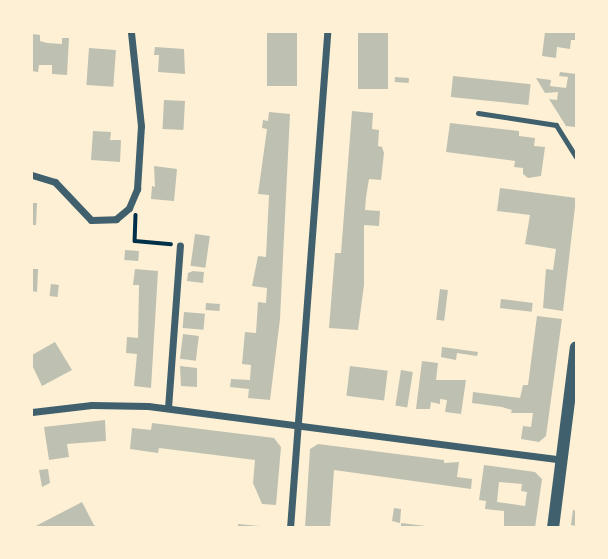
<!DOCTYPE html>
<style>
body{margin:0}
#map{position:relative;width:608px;height:559px;overflow:hidden;background:#fdf0d5;font-family:Montserrat,sans-serif}
div>[style]{position:absolute}
[style*='--x']{left:calc(var(--x)*1px);top:calc(var(--y)*1px);width:calc(var(--w)*1px);rotate:calc(var(--a)*1deg)}
.building>*{inset:0;background:#bec0b2;transform-origin:0 0}
.path>*{height:3.5px;margin:-1.75px;padding:0 1.75px;transform-origin:1.75px;border-radius:1.75px;background:#003049}
.service>*{height:5px;margin:-2.5px;padding:0 2.5px;transform-origin:2.5px;border-radius:2.5px;background:#3f606c}
.minor>*{height:7px;margin:-3.5px;padding:0 3.5px;transform-origin:3.5px;border-radius:3.5px;background:#3f606c}
.tertiary>*{height:12px;margin:-6px;padding:0 6px;transform-origin:6px;border-radius:6px;background:#3f606c}
span{translate:-50% -50%;white-space:nowrap;text-align:center;line-height:1.15;-webkit-text-stroke:5px #fdf0d5;paint-order:stroke}
.frame{position:absolute;inset:0;border:33px solid #fdf0d5;pointer-events:none}
</style>
<div id="map">
<div class="building">
<div style="left:267px;top:32px;width:30px;height:54px"></div>
<div style="left:358px;top:32px;width:30px;height:57px"></div>
<div style="clip-path:polygon(545px 32px,576px 32px,576px 40px,571px 40px,570px 49px,557px 47px,556px 58px,542px 56px)"></div>
<div style="clip-path:polygon(32px 34px,40px 35px,40px 41px,47px 43px,62px 44px,62px 38px,69px 38px,67px 75px,52px 74px,52px 65px,39px 65px,38px 72px,32px 71px)"></div>
<div style="clip-path:polygon(155px 47px,184px 49px,185px 74px,158px 72px,159px 55px,154px 55px)"></div>
<div style="left:89px;top:48px;width:27px;height:37px;rotate:4deg"></div>
<div style="clip-path:polygon(560px 72px,576px 74px,576px 127px,566px 126px,549px 99px,557px 100px,558px 92px,545px 93px,536px 78px,551px 80px,550px 86px,566px 88px,568px 77px,559px 76px)"></div>
<div style="left:453px;top:76px;width:78px;height:21px;rotate:6deg"></div>
<div style="left:395px;top:77px;width:14px;height:5px;rotate:4deg"></div>
<div style="left:164px;top:100px;width:21px;height:29px;rotate:3deg"></div>
<div style="clip-path:polygon(352px 111px,373px 113px,372px 129px,379px 130px,378px 146px,382px 147px,384px 153px,381px 180px,369px 179px,366px 197px,365px 210px,380px 211px,379px 226px,364px 225px,364px 285px,358px 330px,329px 328px,335px 253px,341px 253px)"></div>
<div style="clip-path:polygon(269px 112px,290px 114px,280px 319px,270px 400px,248px 398px,249px 389px,230px 387px,231px 379px,250px 380px,251px 365px,242px 364px,245px 332px,256px 333px,258px 302px,266px 303px,267px 288px,252px 286px,258px 256px,266px 257px,269px 195px,258px 194px,267px 129px,262px 128px,263px 120px,268px 121px)"></div>
<div style="clip-path:polygon(450px 123px,519px 131px,519px 136px,535px 138px,534px 146px,545px 147px,541px 176px,528px 178px,523px 174px,523px 168px,514px 167px,515px 161px,446px 152px)"></div>
<div style="clip-path:polygon(93px 131px,111px 132px,110px 140px,121px 140px,120px 162px,91px 160px)"></div>
<div style="clip-path:polygon(154px 166px,177px 169px,174px 201px,151px 199px,152px 186px,155px 187px)"></div>
<div style="clip-path:polygon(500px 188px,576px 198px,563px 311px,543px 308px,546px 269px,553px 270px,556px 249px,525px 244px,530px 215px,497px 211px)"></div>
<div style="clip-path:polygon(32px 203px,37px 203px,36px 225px,32px 225px)"></div>
<div style="left:195px;top:234px;width:15px;height:32px;rotate:8deg"></div>
<div style="left:125px;top:250px;width:14px;height:10px;rotate:4deg"></div>
<div style="clip-path:polygon(32px 269px,38px 269px,37px 292px,32px 291px)"></div>
<div style="clip-path:polygon(135px 269px,158px 271px,151px 388px,134px 386px,137px 354px,126px 353px,127px 337px,138px 338px,139px 285px,133px 285px)"></div>
<div style="clip-path:polygon(193px 271px,204px 272px,203px 283px,187px 281px,188px 273px)"></div>
<div style="left:51px;top:284px;width:8px;height:12px;rotate:7deg"></div>
<div style="left:440px;top:289px;width:8px;height:31px;rotate:7deg"></div>
<div style="left:501px;top:299px;width:32px;height:9px;rotate:7deg"></div>
<div style="left:206px;top:303px;width:14px;height:7px;rotate:4deg"></div>
<div style="left:184px;top:312px;width:21px;height:16px;rotate:5deg"></div>
<div style="clip-path:polygon(537px 316px,562px 319px,546px 436px,539px 442px,521px 439px,523px 426px,531px 427px,533px 413px,511px 413px,512px 410px,502px 407px,472px 403px,473px 392px,520px 398px,523px 385px,528px 385px)"></div>
<div style="left:183px;top:334px;width:16px;height:25px;rotate:7deg"></div>
<div style="clip-path:polygon(55px 342px,72px 370px,42px 386px,32px 365px,32px 355px)"></div>
<div style="clip-path:polygon(442px 347px,478px 352px,477px 356px,457px 353px,456px 360px,441px 357px)"></div>
<div style="clip-path:polygon(422px 361px,438px 363px,436px 380px,466px 380px,461px 414px,445px 412px,447px 400px,440px 399px,440px 404px,431px 402px,430px 409px,416px 409px)"></div>
<div style="clip-path:polygon(180px 366px,197px 368px,197px 387px,181px 386px)"></div>
<div style="left:350px;top:366px;width:38px;height:30px;rotate:7deg"></div>
<div style="left:401px;top:370px;width:12px;height:36px;rotate:9deg"></div>
<div style="clip-path:polygon(105px 420px,106px 441px,67px 444px,69px 457px,49px 460px,44px 427px)"></div>
<div style="clip-path:polygon(152px 423px,274px 438px,281px 447px,276px 505px,262px 504px,253px 483px,255px 460px,159px 448px,158px 453px,130px 449px,132px 428px,151px 430px)"></div>
<div style="clip-path:polygon(318px 444px,444px 460px,444px 463px,459px 462px,457px 477px,472px 479px,471px 489px,334px 470px,330px 528px,305px 528px,310px 449px)"></div>
<div style="clip-path:polygon(evenodd,484px 465px,535px 472px,542px 479px,535px 528px,504px 528px,504px 511px,485px 509px,486px 501px,479px 500px,484px 465px,499px 482px,522px 484px,521px 491px,527px 492px,525px 506px,497px 502px,499px 482px)"></div>
<div style="clip-path:polygon(48px 469px,50px 483px,42px 487px,39px 470px)"></div>
<div style="clip-path:polygon(82px 502px,94px 525px,99px 528px,32px 528px)"></div>
<div style="clip-path:polygon(394px 508px,401px 509px,400px 523px,392px 521px)"></div>
<div style="clip-path:polygon(573px 510px,576px 511px,576px 526px,571px 525px)"></div>
<div style="clip-path:polygon(401px 523px,426px 526px,426px 528px,401px 528px)"></div>
<div style="clip-path:polygon(238px 524px,260px 526px,260px 528px,238px 528px)"></div>
</div>
<div class="path">
<div style="--x:136;--y:215;--w:26;--a:92"></div>
<div style="--x:135;--y:241;--w:36;--a:5"></div>
</div>
<div class="service">
<div style="--x:478;--y:113;--w:79;--a:8.7"></div>
<div style="--x:556;--y:125;--w:38;--a:58"></div>
</div>
<div class="minor">
<div style="--x:32;--y:175;--w:24;--a:17"></div>
<div style="--x:55;--y:182;--w:52;--a:46.5"></div>
<div style="--x:91;--y:220;--w:25;--a:-2"></div>
<div style="--x:116;--y:219;--w:17;--a:-40"></div>
<div style="--x:129;--y:208;--w:21;--a:-67"></div>
<div style="--x:137;--y:189;--w:63;--a:-86.4"></div>
<div style="--x:141;--y:126;--w:95;--a:-96.1"></div>
<div style="--x:168;--y:408;--w:163;--a:-85.8"></div>
<div style="--x:32;--y:412;--w:60;--a:-6.7"></div>
<div style="--x:92;--y:405;--w:56;--a:1"></div>
<div style="--x:148;--y:406;--w:418;--a:7.4"></div>
<div style="--x:290;--y:528;--w:497;--a:-85.7"></div>
</div>
<div class="tertiary">
<div style="--x:553;--y:528;--w:182;--a:-82.8"></div>
</div>
<div class="frame"></div>
</div>
